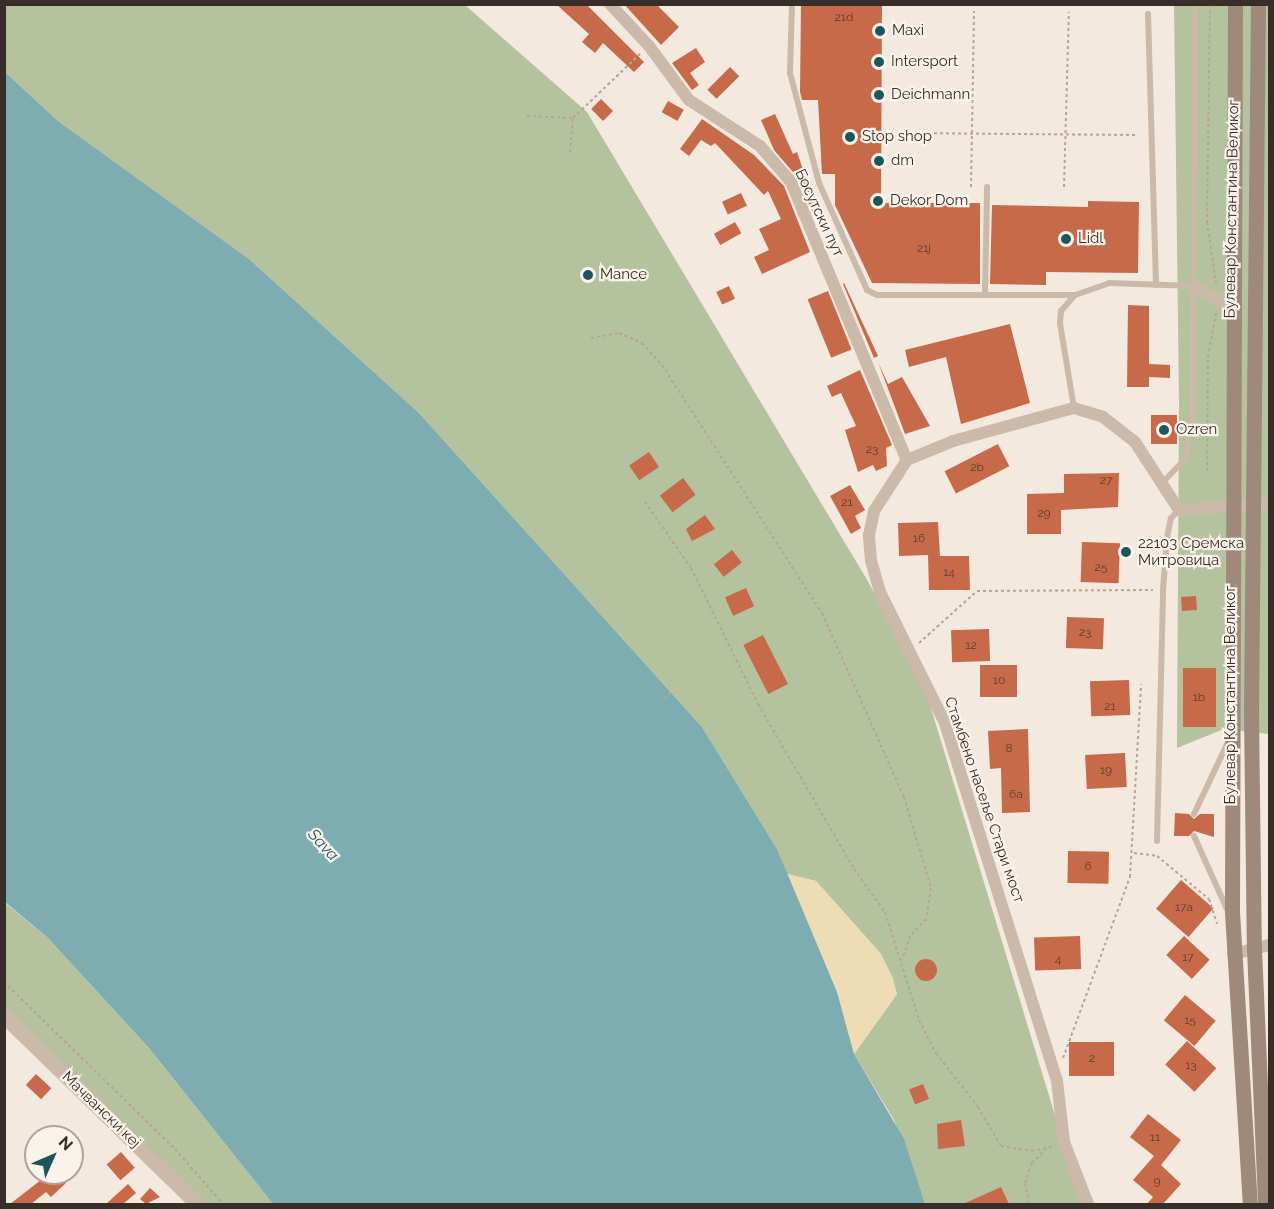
<!DOCTYPE html>
<meta charset="utf-8">
<style>
body{margin:0}
#map{position:relative;width:1274px;height:1209px;overflow:hidden;background:#f3e9de;font-family:Raleway,sans-serif}
div>[style]{position:absolute}
[style*='--x']{left:calc(var(--x)*1px);top:calc(var(--y)*1px);width:calc(var(--w)*1px);rotate:calc(var(--a)*1deg)}
.green>*{inset:0;background:#b5c29e}
.sand>*{inset:0;background:#eedcb5}
.water>*{inset:0;background:#7dadb0}
.building>*{inset:0;background:#c66a49;transform-origin:0 0}
.round{border-radius:50%}
.path>*{height:2px;margin-top:-1px;transform-origin:0;background:repeating-linear-gradient(90deg,#b7a494 0 3px,transparent 0 6px)}
.service>*{height:6px;margin:-3px;padding:0 3px;transform-origin:3px;border-radius:3px;background:#cbbaaa}
.minor>*{height:12px;margin:-6px;padding:0 6px;transform-origin:6px;border-radius:6px;background:#cbbaaa}
.tertiary>*{height:15px;margin:-7.5px;padding:0 7.5px;transform-origin:7.5px;border-radius:7.5px;background:#cbbaaa}
.secondary>*{height:15px;margin:-7.5px;padding:0 7.5px;transform-origin:7.5px;border-radius:7.5px;background:#9f897b}
.dots>*{width:16px;height:16px;translate:-50% -50%;box-sizing:border-box;border:3px solid #faf3eb;border-radius:50%}
span{translate:-50% -50%;white-space:nowrap;text-align:center;line-height:1.15;-webkit-text-stroke:4.5px #faf3eb;paint-order:stroke}
.number-label{font-size:12px;color:#5c3d31}
.number-label span{-webkit-text-stroke-width:0}
.poi-label{font-size:15px;color:#382e29}
.left{translate:0 -50%;text-align:left}
.street-label{font-size:15px;color:#382e29}
.water-label{font-size:16px;color:#1e555a;font-style:italic}
.frame{position:absolute;inset:0;border:6px solid #382e29;pointer-events:none}
.north{position:absolute;left:24px;top:1125px;width:60px;height:60px;box-sizing:border-box;background:#faf3eb;border:2px solid #aca49d;border-radius:50%;rotate:45deg;font-size:16px;font-weight:700;line-height:24px;text-align:center;color:#382e29}
.north::after{content:'';display:block;margin:auto;width:21px;height:27px;background:#1e555a;clip-path:polygon(50% 0,100% 100%,50% 72%,0 100%)}
</style>
<div id="map">
<div class="green">
<div style="clip-path:polygon(4px 5px,465px 5px,587px 112px,869px 583px,930px 705px,1082px 1204px,925px 1204px,894px 1120px,854px 1054px,897px 994px,881px 954px,816px 881px,787px 874px,777px 849px,702px 727px,419px 413px,249px 259px,58px 121px,5px 72px)"></div>
<div style="clip-path:polygon(1174px 5px,1270px 5px,1269px 734px,1224px 729px,1177px 748px,1179px 402px)"></div>
<div style="clip-path:polygon(4px 902px,47px 937px,149px 1048px,273px 1204px,201px 1204px,5px 1017px)"></div>
</div>
<div class="sand">
<div style="clip-path:polygon(787px 874px,816px 881px,881px 954px,893px 978px,897px 994px,854px 1054px,837px 992px)"></div>
</div>
<div class="water">
<div style="clip-path:polygon(5px 72px,58px 121px,249px 259px,419px 413px,702px 727px,777px 849px,837px 992px,854px 1054px,904px 1139px,925px 1204px,273px 1204px,149px 1048px,47px 937px,5px 902px)"></div>
</div>
<div class="building">
<div style="clip-path:polygon(556px 4px,586px 4px,644px 62px,634px 72px,603px 43px,595px 53px,582px 42px,589px 34px)"></div>
<div style="clip-path:polygon(624px 4px,656px 4px,679px 27px,661px 45px)"></div>
<div style="clip-path:polygon(801px 4px,882px 4px,881px 203px,980px 203px,980px 284px,872px 283px,835px 205px,835px 174px,822px 174px,818px 100px,802px 100px,800px 92px)"></div>
<div style="clip-path:polygon(696px 48px,705px 62px,690px 73px,699px 85px,692px 90px,672px 63px)"></div>
<div style="left:730px;top:67px;width:13px;height:32px;rotate:45deg"></div>
<div style="left:601px;top:99px;width:17px;height:14px;rotate:45deg"></div>
<div style="left:668px;top:101px;width:18px;height:13px;rotate:29deg"></div>
<div style="clip-path:polygon(775px 114px,793px 154px,797px 152px,818px 214px,814px 216px,798px 178px,774px 150px,761px 120px)"></div>
<div style="clip-path:polygon(702px 119px,754px 155px,784px 186px,810px 252px,762px 274px,754px 257px,769px 250px,759px 229px,781px 219px,768px 191px,764px 195px,715px 143px,711px 146px,701px 140px,689px 156px,680px 149px)"></div>
<div style="left:741px;top:193px;width:14px;height:21px;rotate:65deg"></div>
<div style="clip-path:polygon(1088px 201px,1139px 202px,1138px 273px,1046px 272px,1046px 285px,990px 284px,992px 205px,1088px 207px)"></div>
<div style="left:735px;top:222px;width:13px;height:24px;rotate:61deg"></div>
<div style="clip-path:polygon(844px 283px,878px 356px,874px 358px,843px 284px)"></div>
<div style="left:729px;top:286px;width:14px;height:14px;rotate:65deg"></div>
<div style="left:828px;top:291px;width:63px;height:22px;rotate:68deg"></div>
<div style="clip-path:polygon(1128px 305px,1149px 306px,1149px 364px,1170px 365px,1170px 378px,1149px 377px,1149px 387px,1127px 387px)"></div>
<div style="clip-path:polygon(1010px 324px,1030px 403px,961px 424px,946px 357px,909px 367px,905px 350px)"></div>
<div style="clip-path:polygon(878px 362px,888px 384px,902px 377px,930px 426px,905px 434px)"></div>
<div style="clip-path:polygon(860px 370px,892px 445px,886px 448px,887px 466px,876px 471px,873px 465px,858px 472px,845px 430px,856px 426px,841px 393px,832px 397px,827px 386px)"></div>
<div style="left:1151px;top:415px;width:26px;height:29px"></div>
<div style="left:998px;top:444px;width:25px;height:60px;rotate:63deg"></div>
<div style="left:649px;top:452px;width:18px;height:24px;rotate:56deg"></div>
<div style="clip-path:polygon(1119px 473px,1118px 507px,1061px 510px,1061px 534px,1027px 534px,1027px 494px,1064px 493px,1064px 474px)"></div>
<div style="left:683px;top:478px;width:21px;height:29px;rotate:53deg"></div>
<div style="clip-path:polygon(850px 485px,865px 510px,855px 516px,861px 528px,851px 534px,830px 496px)"></div>
<div style="clip-path:polygon(705px 515px,715px 529px,692px 541px,686px 529px)"></div>
<div style="clip-path:polygon(938px 522px,940px 556px,969px 556px,970px 590px,929px 590px,928px 555px,899px 556px,898px 523px)"></div>
<div style="left:1082px;top:542px;width:38px;height:40px;rotate:2deg"></div>
<div style="left:732px;top:550px;width:16px;height:23px;rotate:52deg"></div>
<div style="left:746px;top:588px;width:20px;height:23px;rotate:66deg"></div>
<div style="left:1196px;top:596px;width:14px;height:15px;rotate:86deg"></div>
<div style="left:1067px;top:617px;width:37px;height:31px;rotate:2deg"></div>
<div style="left:989px;top:629px;width:32px;height:38px;rotate:88deg"></div>
<div style="left:763px;top:635px;width:55px;height:22px;rotate:63deg"></div>
<div style="left:980px;top:665px;width:37px;height:32px"></div>
<div style="left:1216px;top:668px;width:59px;height:33px;rotate:90deg"></div>
<div style="left:1129px;top:680px;width:35px;height:39px;rotate:88deg"></div>
<div style="clip-path:polygon(1028px 729px,1030px 812px,1002px 813px,1001px 768px,990px 769px,988px 731px)"></div>
<div style="left:1125px;top:753px;width:34px;height:40px;rotate:87deg"></div>
<div style="clip-path:polygon(1175px 813px,1189px 814px,1194px 819px,1200px 814px,1214px 814px,1214px 837px,1194px 831px,1189px 836px,1174px 836px)"></div>
<div style="left:1068px;top:851px;width:41px;height:32px;rotate:1deg"></div>
<div style="left:1181px;top:880px;width:43px;height:38px;rotate:41deg"></div>
<div style="left:1080px;top:936px;width:33px;height:46px;rotate:88deg"></div>
<div style="left:1184px;top:936px;width:35px;height:26px;rotate:43deg"></div>
<div class="round" style="left:915px;top:959px;width:22px;height:22px"></div>
<div style="left:1185px;top:995px;width:40px;height:33px;rotate:40deg"></div>
<div style="left:1187px;top:1041px;width:40px;height:32px;rotate:43deg"></div>
<div style="left:1069px;top:1042px;width:45px;height:34px"></div>
<div style="left:36px;top:1074px;width:21px;height:15px;rotate:43deg"></div>
<div style="left:923px;top:1084px;width:16px;height:15px;rotate:68deg"></div>
<div style="clip-path:polygon(1148px 1114px,1181px 1140px,1161px 1165px,1181px 1184px,1163px 1204px,1147px 1204px,1153px 1197px,1133px 1180px,1154px 1156px,1130px 1137px)"></div>
<div style="clip-path:polygon(961px 1120px,965px 1146px,938px 1149px,937px 1124px)"></div>
<div style="left:121px;top:1152px;width:21px;height:19px;rotate:49deg"></div>
<div style="clip-path:polygon(50px 1173px,66px 1183px,51px 1197px,46px 1192px,31px 1204px,10px 1204px)"></div>
<div style="clip-path:polygon(128px 1184px,136px 1193px,123px 1204px,106px 1204px)"></div>
<div style="clip-path:polygon(1001px 1187px,1009px 1204px,963px 1204px)"></div>
<div style="clip-path:polygon(150px 1188px,160px 1197px,146px 1204px,140px 1199px)"></div>
</div>
<div class="path">
<div style="--x:1210;--y:4;--w:218;--a:90.8"></div>
<div style="--x:1207;--y:222;--w:62;--a:81.6"></div>
<div style="--x:527;--y:116;--w:46;--a:2.5"></div>
<div style="--x:904;--y:133;--w:233;--a:0.5"></div>
<div style="--x:570;--y:152;--w:34;--a:-85"></div>
<div style="--x:573;--y:118;--w:93;--a:-43.7"></div>
<div style="--x:971;--y:187;--w:176;--a:-89"></div>
<div style="--x:1064;--y:187;--w:175;--a:-88.4"></div>
<div style="--x:591;--y:338;--w:28;--a:-10"></div>
<div style="--x:619;--y:333;--w:25;--a:23"></div>
<div style="--x:642;--y:343;--w:30;--a:48"></div>
<div style="--x:662;--y:365;--w:295;--a:57.2"></div>
<div style="--x:822;--y:613;--w:201;--a:66"></div>
<div style="--x:904;--y:797;--w:95;--a:73.5"></div>
<div style="--x:931;--y:888;--w:31;--a:99"></div>
<div style="--x:926;--y:919;--w:23;--a:133"></div>
<div style="--x:910;--y:936;--w:25;--a:108"></div>
<div style="--x:1207;--y:471;--w:114;--a:-89.5"></div>
<div style="--x:1208;--y:357;--w:45;--a:-79.7"></div>
<div style="--x:645;--y:502;--w:80;--a:55.1"></div>
<div style="--x:691;--y:568;--w:152;--a:63.8"></div>
<div style="--x:758;--y:704;--w:191;--a:59.8"></div>
<div style="--x:854;--y:869;--w:53;--a:54.2"></div>
<div style="--x:885;--y:912;--w:113;--a:72.5"></div>
<div style="--x:919;--y:1020;--w:37;--a:63"></div>
<div style="--x:936;--y:1053;--w:68;--a:52.1"></div>
<div style="--x:978;--y:1107;--w:45;--a:59.5"></div>
<div style="--x:1001;--y:1146;--w:30;--a:9"></div>
<div style="--x:1031;--y:1151;--w:21;--a:-11"></div>
<div style="--x:919;--y:643;--w:78;--a:-41.9"></div>
<div style="--x:977;--y:591;--w:176;--a:-0.3"></div>
<div style="--x:664;--y:699;--w:10;--a:-45"></div>
<div style="--x:720;--y:774;--w:9;--a:-32"></div>
<div style="--x:1134;--y:853;--w:23;--a:7"></div>
<div style="--x:1157;--y:856;--w:67;--a:39.6"></div>
<div style="--x:1209;--y:899;--w:26;--a:72"></div>
<div style="--x:4;--y:982;--w:239;--a:44.3"></div>
<div style="--x:175;--y:1149;--w:73;--a:48.9"></div>
<div style="--x:1063;--y:1058;--w:193;--a:-69.7"></div>
<div style="--x:1130;--y:877;--w:193;--a:-86.7"></div>
<div style="--x:1029;--y:1204;--w:21;--a:-101"></div>
<div style="--x:1025;--y:1183;--w:21;--a:-71"></div>
<div style="--x:1032;--y:1163;--w:20;--a:-45"></div>
</div>
<div class="service">
<div style="--x:792;--y:4;--w:69;--a:91.7"></div>
<div style="--x:790;--y:73;--w:114;--a:75.2"></div>
<div style="--x:819;--y:183;--w:117;--a:65.8"></div>
<div style="--x:867;--y:290;--w:11;--a:27"></div>
<div style="--x:877;--y:295;--w:198;--a:0"></div>
<div style="--x:1148;--y:14;--w:271;--a:88.3"></div>
<div style="--x:985;--y:295;--w:108;--a:-88.9"></div>
<div style="--x:1074;--y:408;--w:86;--a:-99.4"></div>
<div style="--x:1060;--y:323;--w:12;--a:-85"></div>
<div style="--x:1061;--y:311;--w:21;--a:-49"></div>
<div style="--x:1075;--y:295;--w:36;--a:-19"></div>
<div style="--x:1109;--y:283;--w:86;--a:2"></div>
<div style="--x:1163;--y:482;--w:32;--a:-46"></div>
<div style="--x:1185;--y:459;--w:38;--a:-78"></div>
<div style="--x:1193;--y:422;--w:418;--a:-89.7"></div>
<div style="--x:1194;--y:814;--w:80;--a:-64.7"></div>
<div style="--x:1194;--y:836;--w:80;--a:65.7"></div>
<div style="--x:1157;--y:841;--w:251;--a:-88.6"></div>
<div style="--x:1163;--y:590;--w:52;--a:-85.6"></div>
<div style="--x:1167;--y:538;--w:20;--a:-79"></div>
<div style="--x:1171;--y:518;--w:11;--a:-45"></div>
</div>
<div class="minor">
<div style="--x:610;--y:4;--w:57;--a:47.1"></div>
<div style="--x:649;--y:46;--w:67;--a:53.5"></div>
<div style="--x:689;--y:100;--w:85;--a:32.9"></div>
<div style="--x:760;--y:146;--w:48;--a:49.3"></div>
<div style="--x:791;--y:182;--w:301;--a:67.4"></div>
<div style="--x:1195;--y:286;--w:42;--a:31.4"></div>
<div style="--x:1233;--y:954;--w:38;--a:-14"></div>
<div style="--x:1088;--y:1204;--w:66;--a:-111.2"></div>
<div style="--x:1064;--y:1142;--w:61;--a:-96.5"></div>
<div style="--x:1057;--y:1081;--w:377;--a:-107.4"></div>
<div style="--x:944;--y:721;--w:144;--a:-116.4"></div>
<div style="--x:880;--y:592;--w:33;--a:-106"></div>
<div style="--x:871;--y:560;--w:25;--a:-95"></div>
<div style="--x:869;--y:535;--w:25;--a:-78"></div>
<div style="--x:874;--y:511;--w:61;--a:-57.1"></div>
<div style="--x:907;--y:460;--w:50;--a:-22.4"></div>
<div style="--x:953;--y:441;--w:125;--a:-15.3"></div>
<div style="--x:1074;--y:408;--w:30;--a:17"></div>
<div style="--x:1103;--y:417;--w:41;--a:38"></div>
<div style="--x:1135;--y:442;--w:81;--a:57.1"></div>
<div style="--x:1179;--y:510;--w:91;--a:-3.8"></div>
</div>
<div class="tertiary">
<div style="--x:4;--y:1016;--w:269;--a:44.2"></div>
</div>
<div class="secondary">
<div style="--x:1235;--y:4;--w:908;--a:90.19"></div>
<div style="--x:1232;--y:912;--w:293;--a:86.5"></div>
<div style="--x:1258;--y:4;--w:709;--a:90.57"></div>
<div style="--x:1251;--y:713;--w:236;--a:89.3"></div>
<div style="--x:1254;--y:949;--w:255;--a:87.5"></div>
</div>
<div class="dots">
<div style="left:880px;top:31px;background:#1e555a"></div>
<div style="left:879px;top:62px;background:#1e555a"></div>
<div style="left:879px;top:95px;background:#1e555a"></div>
<div style="left:850px;top:137px;background:#1e555a"></div>
<div style="left:879px;top:161px;background:#1e555a"></div>
<div style="left:878px;top:201px;background:#1e555a"></div>
<div style="left:1066px;top:239px;background:#1e555a"></div>
<div style="left:588px;top:275px;background:#1e555a"></div>
<div style="left:1164px;top:430px;background:#1e555a"></div>
<div style="left:1126px;top:552px;background:#1e555a"></div>
</div>
<div class="number-label">
<span style="left:844px;top:18px">21d</span>
<span style="left:924px;top:249px">21j</span>
<span style="left:872px;top:450px">23</span>
<span style="left:977px;top:468px">2b</span>
<span style="left:1106px;top:481px">27</span>
<span style="left:847px;top:503px">21</span>
<span style="left:1044px;top:514px">29</span>
<span style="left:919px;top:539px">16</span>
<span style="left:1101px;top:568px">25</span>
<span style="left:949px;top:573px">14</span>
<span style="left:1085px;top:633px">23</span>
<span style="left:971px;top:646px">12</span>
<span style="left:999px;top:681px">10</span>
<span style="left:1199px;top:698px">1b</span>
<span style="left:1110px;top:707px">21</span>
<span style="left:1009px;top:749px">8</span>
<span style="left:1106px;top:771px">19</span>
<span style="left:1016px;top:795px">6a</span>
<span style="left:1088px;top:867px">6</span>
<span style="left:1184px;top:908px">17a</span>
<span style="left:1188px;top:958px">17</span>
<span style="left:1058px;top:960px">4</span>
<span style="left:1190px;top:1021px">15</span>
<span style="left:1092px;top:1059px">2</span>
<span style="left:1191px;top:1066px">13</span>
<span style="left:1155px;top:1138px">11</span>
<span style="left:1157px;top:1182px">9</span>
</div>
<div class="poi-label">
<span class="left" style="left:892px;top:31px">Maxi</span>
<span class="left" style="left:891px;top:62px">Intersport</span>
<span class="left" style="left:891px;top:95px">Deichmann</span>
<span class="left" style="left:862px;top:137px">Stop shop</span>
<span class="left" style="left:891px;top:161px">dm</span>
<span class="left" style="left:890px;top:201px">Dekor Dom</span>
<span class="left" style="left:1078px;top:239px">Lidl</span>
<span class="left" style="left:600px;top:275px">Mance</span>
<span class="left" style="left:1176px;top:430px">Ozren</span>
<span class="left" style="left:1138px;top:552px">22103 Сремска<br>Митровица</span>
</div>
<div class="street-label">
<span style="left:1232px;top:209px;rotate:-89deg">Булевар Константина Великог</span>
<span style="left:819px;top:213px;rotate:65deg">Босутски пут</span>
<span style="left:1231px;top:695px;rotate:-90deg">Булевар Константина Великог</span>
<span style="left:984px;top:800px;rotate:71deg">Стамбено насеље Стари мост</span>
<span style="left:101px;top:1110px;rotate:44deg">Мачвански кеј</span>
</div>
<div class="water-label">
<span style="left:323px;top:845px;rotate:47deg">Sava</span>
</div>
<div class="frame"></div>
<div class="north">N</div>
</div>
